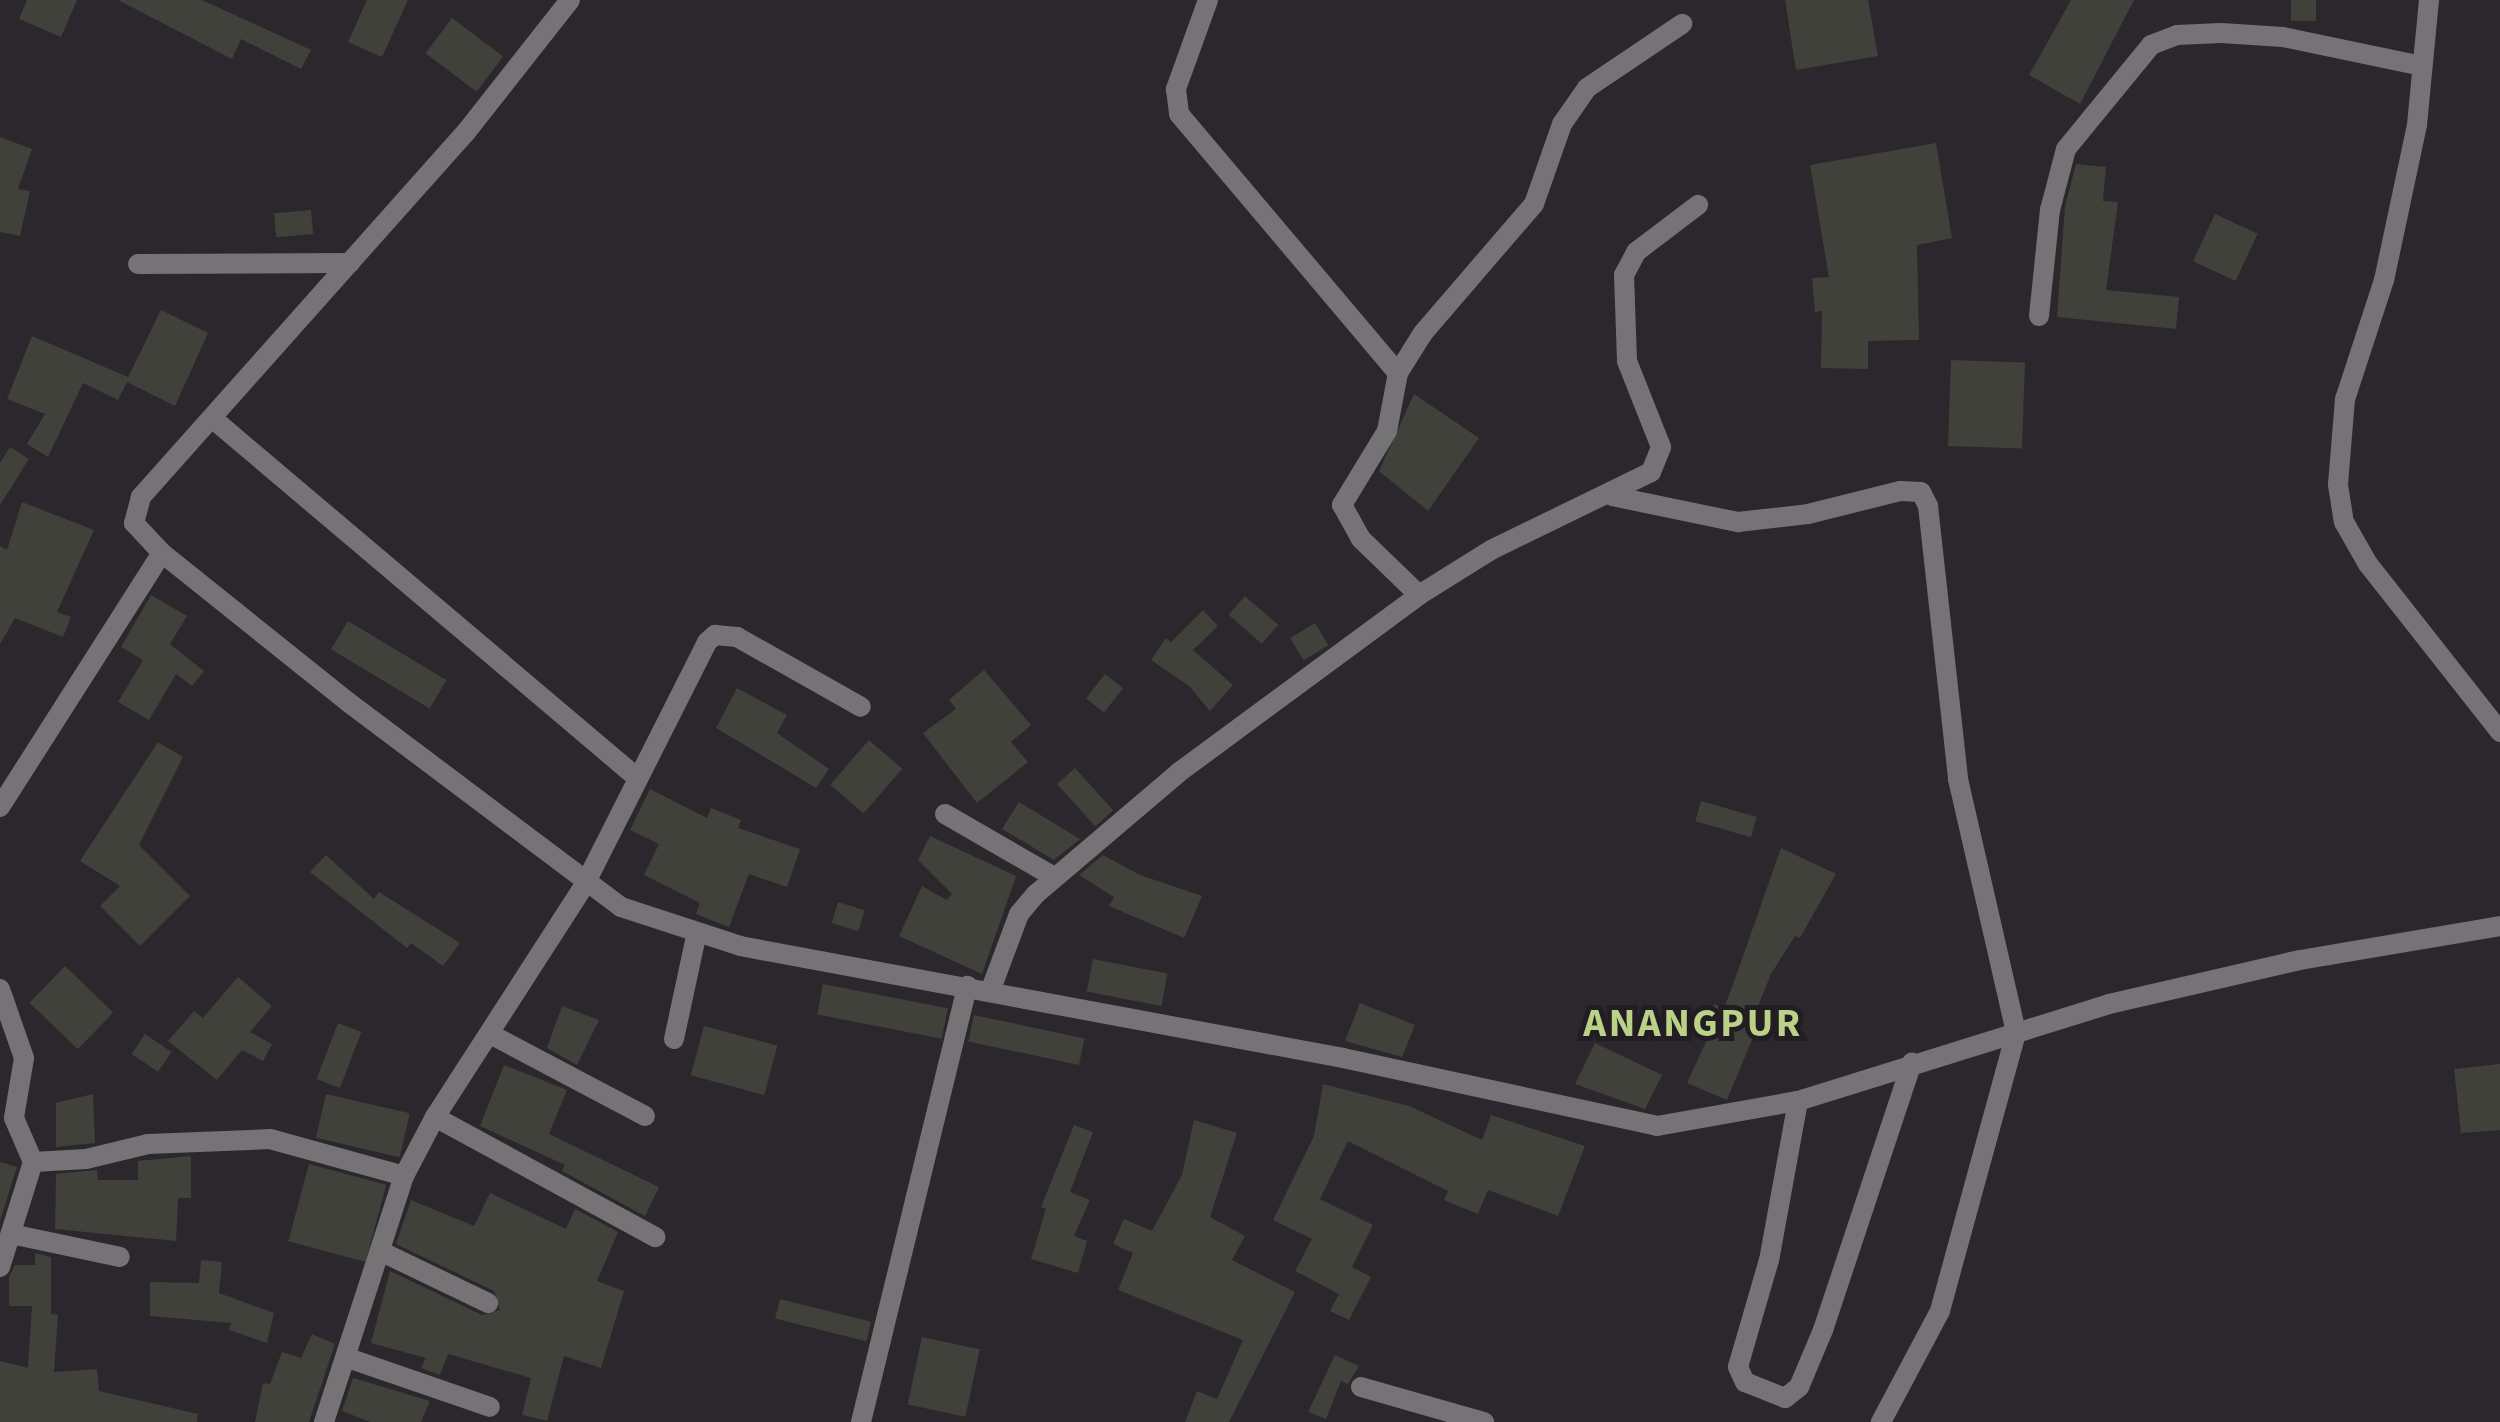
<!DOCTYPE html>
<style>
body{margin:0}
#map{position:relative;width:2500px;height:1422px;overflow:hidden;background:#2c272c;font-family:"Source Sans 3",sans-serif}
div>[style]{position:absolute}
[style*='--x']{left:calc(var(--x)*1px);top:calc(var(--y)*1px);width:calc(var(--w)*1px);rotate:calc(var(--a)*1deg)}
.building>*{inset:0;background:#3f413a;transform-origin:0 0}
.street>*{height:20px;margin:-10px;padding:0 10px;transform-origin:10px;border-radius:10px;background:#767376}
span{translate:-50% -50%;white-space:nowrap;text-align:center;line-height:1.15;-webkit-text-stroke:10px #221d23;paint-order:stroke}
.district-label{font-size:40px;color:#bbd188;font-weight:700;letter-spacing:2.5px}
</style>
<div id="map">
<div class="building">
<div style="clip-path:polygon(27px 0,77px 0,61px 37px,19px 19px)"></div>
<div style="clip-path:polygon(118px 0,202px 0,311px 50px,301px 69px,241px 39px,232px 59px)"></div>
<div style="clip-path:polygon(367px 0,408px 0,382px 57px,348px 42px)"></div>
<div style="clip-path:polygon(1785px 0,1868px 0,1878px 56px,1796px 70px)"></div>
<div style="clip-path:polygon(2071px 0,2134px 0,2080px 104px,2029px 75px)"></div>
<div style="left:2291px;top:0;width:25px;height:21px"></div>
<div style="left:452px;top:18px;width:64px;height:44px;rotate:37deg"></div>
<div style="clip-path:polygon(0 137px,32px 149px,18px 189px,30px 191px,20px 236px,0 232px)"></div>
<div style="clip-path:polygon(1936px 143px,1952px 238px,1917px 245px,1919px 340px,1868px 341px,1868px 369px,1821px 368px,1822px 311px,1815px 312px,1812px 278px,1829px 277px,1810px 165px)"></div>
<div style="clip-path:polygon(2076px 164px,2106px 167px,2103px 201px,2118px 202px,2106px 290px,2179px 297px,2176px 329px,2057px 317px,2065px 206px)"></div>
<div style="left:311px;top:210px;width:24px;height:37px;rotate:85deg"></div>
<div style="left:2215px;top:214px;width:47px;height:52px;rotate:25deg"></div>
<div style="clip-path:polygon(161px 310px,208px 333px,175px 406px,127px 382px,118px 400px,83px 383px,48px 457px,27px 444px,45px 414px,7px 399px,32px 336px,128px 377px)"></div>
<div style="left:1951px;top:360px;width:74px;height:86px;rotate:2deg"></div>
<div style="clip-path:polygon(1414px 394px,1479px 438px,1428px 511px,1379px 471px)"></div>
<div style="clip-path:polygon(10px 447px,29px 459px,0 505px,0 463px)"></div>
<div style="clip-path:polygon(22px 502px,94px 530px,57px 612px,71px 617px,63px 637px,15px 618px,0 644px,0 546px,7px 550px)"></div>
<div style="clip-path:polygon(151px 595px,187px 616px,170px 644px,204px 671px,192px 686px,176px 674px,149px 720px,118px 702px,143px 660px,121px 647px)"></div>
<div style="left:1245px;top:596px;width:44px;height:25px;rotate:41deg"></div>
<div style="clip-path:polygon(1203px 610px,1218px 626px,1193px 650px,1233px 685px,1210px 711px,1189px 686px,1151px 660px,1166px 638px,1171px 642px)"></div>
<div style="left:348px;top:621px;width:115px;height:33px;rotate:31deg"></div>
<div style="left:1315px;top:623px;width:26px;height:29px;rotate:59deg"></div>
<div style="clip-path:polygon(984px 670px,1031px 725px,1011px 742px,1028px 762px,977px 803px,923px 733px,956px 709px,949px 700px)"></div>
<div style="left:1105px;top:674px;width:23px;height:31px;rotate:38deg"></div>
<div style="clip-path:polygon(737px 688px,787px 715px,777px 733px,829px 769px,816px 788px,716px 728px)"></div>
<div style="left:869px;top:740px;width:44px;height:59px;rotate:41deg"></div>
<div style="clip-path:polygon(158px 742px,183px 757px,139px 845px,190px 896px,140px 946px,100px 906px,120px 886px,80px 861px)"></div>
<div style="left:1075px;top:768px;width:57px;height:24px;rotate:48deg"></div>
<div style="clip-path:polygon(650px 789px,707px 818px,711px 808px,741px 820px,738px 828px,800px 849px,787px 887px,749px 874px,729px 927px,696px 914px,700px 903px,644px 875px,659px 844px,630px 830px)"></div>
<div style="left:1701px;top:801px;width:58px;height:21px;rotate:16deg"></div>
<div style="clip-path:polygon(1019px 802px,1080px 839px,1054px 860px,1002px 829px)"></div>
<div style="clip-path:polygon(930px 836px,1016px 876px,982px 974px,899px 936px,922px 886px,947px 900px,952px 894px,918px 860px)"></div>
<div style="clip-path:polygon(1781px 848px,1836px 874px,1800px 938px,1795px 936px,1771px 974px,1752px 1021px,1759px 1023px,1727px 1100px,1687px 1083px,1712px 1029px,1705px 1026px,1714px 1004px,1724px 1008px,1735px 979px)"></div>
<div style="clip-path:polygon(326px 855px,374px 899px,379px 892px,460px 943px,443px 966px,411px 943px,407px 948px,310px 872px)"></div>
<div style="clip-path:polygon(1103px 855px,1140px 875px,1202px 896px,1184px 938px,1109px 906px,1114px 897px,1079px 875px)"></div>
<div style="left:838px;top:902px;width:28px;height:22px;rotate:17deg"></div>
<div style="left:1093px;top:959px;width:76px;height:33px;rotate:11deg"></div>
<div style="left:65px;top:966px;width:67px;height:51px;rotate:44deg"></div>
<div style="clip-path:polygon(238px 977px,272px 1006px,250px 1032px,272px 1044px,263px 1061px,242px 1050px,217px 1080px,168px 1041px,194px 1011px,203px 1018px)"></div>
<div style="left:823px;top:984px;width:127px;height:31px;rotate:11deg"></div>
<div style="clip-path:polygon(1360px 1003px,1415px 1025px,1402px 1057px,1345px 1041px)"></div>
<div style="clip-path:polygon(562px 1006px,599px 1020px,577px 1065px,547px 1048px)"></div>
<div style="left:974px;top:1015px;width:113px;height:27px;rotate:12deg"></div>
<div style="left:338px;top:1023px;width:25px;height:60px;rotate:21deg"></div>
<div style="left:704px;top:1026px;width:76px;height:51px;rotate:15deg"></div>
<div style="left:145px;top:1034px;width:32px;height:24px;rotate:34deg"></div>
<div style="clip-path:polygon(1595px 1043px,1662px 1075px,1645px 1109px,1575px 1084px)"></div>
<div style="clip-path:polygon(2500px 1064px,2500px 1130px,2461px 1133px,2454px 1069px)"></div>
<div style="clip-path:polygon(504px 1065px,567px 1090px,549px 1134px,659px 1187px,645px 1216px,562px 1171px,565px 1165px,480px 1126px)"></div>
<div style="clip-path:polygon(1323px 1084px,1409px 1106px,1482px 1140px,1491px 1115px,1585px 1146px,1558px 1216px,1488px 1190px,1478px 1214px,1444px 1200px,1448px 1191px,1348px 1141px,1320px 1199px,1373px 1225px,1352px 1267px,1371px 1277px,1349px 1320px,1330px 1311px,1339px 1294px,1295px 1271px,1312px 1239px,1273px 1220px,1314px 1136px)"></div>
<div style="clip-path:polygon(93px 1094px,95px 1143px,56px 1147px,56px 1103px)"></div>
<div style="left:326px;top:1094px;width:86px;height:45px;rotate:13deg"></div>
<div style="clip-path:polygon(1194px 1120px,1237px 1133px,1210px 1217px,1245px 1236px,1232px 1260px,1295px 1292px,1229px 1422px,1185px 1422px,1197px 1391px,1217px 1399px,1243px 1340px,1118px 1290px,1133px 1253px,1113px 1244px,1124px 1219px,1152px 1231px,1182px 1175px)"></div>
<div style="clip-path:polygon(1074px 1125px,1093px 1132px,1070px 1192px,1090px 1200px,1074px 1236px,1087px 1241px,1078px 1273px,1031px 1259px,1046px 1209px,1041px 1207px)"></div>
<div style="clip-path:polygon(191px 1156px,191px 1198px,178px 1198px,176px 1241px,55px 1229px,56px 1174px,97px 1170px,98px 1180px,138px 1180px,138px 1161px)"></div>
<div style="clip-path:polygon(0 1162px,17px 1167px,0 1221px)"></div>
<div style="left:309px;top:1164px;width:80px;height:80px;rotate:15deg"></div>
<div style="clip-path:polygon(490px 1193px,566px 1229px,575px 1209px,618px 1232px,597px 1281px,624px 1291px,601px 1368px,564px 1356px,547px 1421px,522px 1415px,531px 1378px,448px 1354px,440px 1375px,421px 1368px,426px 1358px,371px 1343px,390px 1271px,482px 1315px,500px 1310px,494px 1291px,396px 1244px,411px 1200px,474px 1226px)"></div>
<div style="clip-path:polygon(35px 1253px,51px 1257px,51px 1314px,58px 1315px,54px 1372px,97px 1369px,99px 1391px,198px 1414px,197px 1422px,0 1422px,0 1361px,28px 1368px,32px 1306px,9px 1306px,9px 1277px,15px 1265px,35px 1265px)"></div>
<div style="clip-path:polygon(201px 1260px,222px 1262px,219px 1293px,274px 1313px,267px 1343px,229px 1330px,231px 1323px,150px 1316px,150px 1282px,199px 1283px)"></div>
<div style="left:780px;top:1299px;width:94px;height:20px;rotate:14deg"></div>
<div style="clip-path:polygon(312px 1334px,335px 1344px,309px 1422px,255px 1422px,263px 1383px,270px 1384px,282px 1352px,301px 1358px)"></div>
<div style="left:922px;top:1337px;width:59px;height:69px;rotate:12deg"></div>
<div style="clip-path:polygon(1335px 1355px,1359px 1366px,1348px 1384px,1341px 1381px,1326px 1419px,1308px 1412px)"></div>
<div style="clip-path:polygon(353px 1378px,430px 1401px,421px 1422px,370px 1422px,342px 1411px)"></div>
</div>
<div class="street">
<div style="--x:570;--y:0;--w:168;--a:128.2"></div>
<div style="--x:466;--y:132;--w:489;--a:131.7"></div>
<div style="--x:141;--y:497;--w:27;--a:105"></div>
<div style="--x:134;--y:523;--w:41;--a:47"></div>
<div style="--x:162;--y:553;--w:238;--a:38.7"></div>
<div style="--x:348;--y:702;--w:341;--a:36.9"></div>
<div style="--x:621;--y:907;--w:125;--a:18.1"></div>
<div style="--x:740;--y:946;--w:613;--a:10.52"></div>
<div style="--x:1343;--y:1058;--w:321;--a:12.2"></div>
<div style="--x:1657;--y:1126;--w:143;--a:-10.1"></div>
<div style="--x:1798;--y:1101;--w:326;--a:-17.3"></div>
<div style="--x:2109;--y:1004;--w:196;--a:-13"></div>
<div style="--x:2300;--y:960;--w:203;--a:-9.6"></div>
<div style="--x:1208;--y:0;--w:95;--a:109.8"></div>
<div style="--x:1176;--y:89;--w:25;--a:83"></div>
<div style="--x:1179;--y:114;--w:339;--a:49.8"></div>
<div style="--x:2429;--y:0;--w:126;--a:95.5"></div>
<div style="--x:2417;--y:125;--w:158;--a:102"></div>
<div style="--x:2384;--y:280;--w:125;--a:108.1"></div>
<div style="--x:2345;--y:399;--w:86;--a:94.7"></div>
<div style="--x:2338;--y:485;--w:37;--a:81"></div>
<div style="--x:2344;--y:522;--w:48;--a:60.3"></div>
<div style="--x:2368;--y:564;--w:214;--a:51.8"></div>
<div style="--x:138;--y:264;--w:212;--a:-0.3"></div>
<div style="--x:2039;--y:316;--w:107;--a:-84.1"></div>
<div style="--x:2050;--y:210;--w:63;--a:-75.3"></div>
<div style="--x:2066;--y:149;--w:134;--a:-50.7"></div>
<div style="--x:2151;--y:45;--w:28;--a:-21"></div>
<div style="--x:2177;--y:35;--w:44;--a:-2.6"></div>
<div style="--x:2221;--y:33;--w:62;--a:3.7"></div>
<div style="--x:2283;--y:37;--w:142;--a:11.8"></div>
<div style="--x:212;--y:418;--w:554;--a:40.24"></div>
<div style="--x:1612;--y:496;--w:129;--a:11.7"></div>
<div style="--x:1738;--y:522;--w:70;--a:-6.5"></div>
<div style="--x:1808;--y:514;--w:95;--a:-14"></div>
<div style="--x:1900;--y:491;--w:21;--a:3"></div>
<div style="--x:1921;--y:492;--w:16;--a:63"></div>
<div style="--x:1928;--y:506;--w:275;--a:83.7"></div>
<div style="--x:1958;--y:779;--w:261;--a:77.1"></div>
<div style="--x:2016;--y:1033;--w:288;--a:105.3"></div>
<div style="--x:1940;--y:1311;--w:126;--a:118"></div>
<div style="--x:1419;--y:595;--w:81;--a:-136"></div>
<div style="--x:1361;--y:539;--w:39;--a:-119"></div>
<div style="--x:1342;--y:505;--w:87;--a:-58.7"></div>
<div style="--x:1387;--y:431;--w:59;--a:-79.3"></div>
<div style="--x:1398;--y:373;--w:47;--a:-58"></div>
<div style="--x:1423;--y:333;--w:170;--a:-49.3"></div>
<div style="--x:1534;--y:204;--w:85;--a:-70.7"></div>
<div style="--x:1562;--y:124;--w:44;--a:-55.2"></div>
<div style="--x:1587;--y:88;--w:115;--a:-34"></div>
<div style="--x:0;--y:807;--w:301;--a:-57.5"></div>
<div style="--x:945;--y:814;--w:126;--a:30"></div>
<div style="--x:0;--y:989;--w:73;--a:70.8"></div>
<div style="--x:24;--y:1058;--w:61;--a:99.5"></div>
<div style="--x:14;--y:1118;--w:48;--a:66.6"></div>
<div style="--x:33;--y:1162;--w:110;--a:107.4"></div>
<div style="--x:991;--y:989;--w:80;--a:-69.5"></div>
<div style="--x:1019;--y:914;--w:26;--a:-50"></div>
<div style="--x:1036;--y:894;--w:187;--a:-40.4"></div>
<div style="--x:1178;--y:773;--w:300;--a:-36.4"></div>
<div style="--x:1419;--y:595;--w:85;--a:-32"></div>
<div style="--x:1491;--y:550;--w:178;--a:-26"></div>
<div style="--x:1651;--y:472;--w:27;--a:-68"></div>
<div style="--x:1661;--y:447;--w:92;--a:-111.6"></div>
<div style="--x:1627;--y:361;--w:86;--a:-92"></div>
<div style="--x:1624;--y:275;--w:26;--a:-62"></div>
<div style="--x:1636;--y:252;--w:78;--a:-37.2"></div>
<div style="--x:492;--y:1035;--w:173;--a:27.9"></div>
<div style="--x:674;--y:1039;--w:105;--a:-77.9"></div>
<div style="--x:1798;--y:1101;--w:162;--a:100.3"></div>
<div style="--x:1769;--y:1260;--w:111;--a:106.2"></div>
<div style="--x:1738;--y:1367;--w:17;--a:65"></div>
<div style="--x:1745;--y:1382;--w:43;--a:21.8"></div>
<div style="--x:1785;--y:1398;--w:18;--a:-38"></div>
<div style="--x:1799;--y:1387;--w:62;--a:-67.2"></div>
<div style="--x:1823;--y:1330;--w:282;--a:-71.6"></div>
<div style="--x:435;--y:1117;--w:251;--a:28.6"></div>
<div style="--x:33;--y:1162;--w:53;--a:-3.2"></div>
<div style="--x:86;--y:1159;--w:64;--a:-13.6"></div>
<div style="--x:148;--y:1144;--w:122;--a:-2.3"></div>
<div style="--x:270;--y:1139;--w:139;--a:15.4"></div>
<div style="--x:11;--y:1234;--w:111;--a:11.9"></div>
<div style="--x:380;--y:1251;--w:120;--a:25.7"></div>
<div style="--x:348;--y:1358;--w:150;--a:19"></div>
<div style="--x:1361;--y:1387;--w:128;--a:15.9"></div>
<div style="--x:324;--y:1422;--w:259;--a:-72"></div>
<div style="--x:404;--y:1176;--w:67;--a:-62.3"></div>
<div style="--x:435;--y:1117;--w:277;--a:-57.2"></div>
<div style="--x:585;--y:884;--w:271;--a:-63.2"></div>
<div style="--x:707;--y:642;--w:11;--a:-41"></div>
<div style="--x:715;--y:635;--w:22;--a:5"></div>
<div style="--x:737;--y:637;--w:142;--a:29.4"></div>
<div style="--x:861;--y:1422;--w:449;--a:-76.3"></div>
</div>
<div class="district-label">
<span style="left:1693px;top:1024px">ANANGPUR</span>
</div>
</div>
